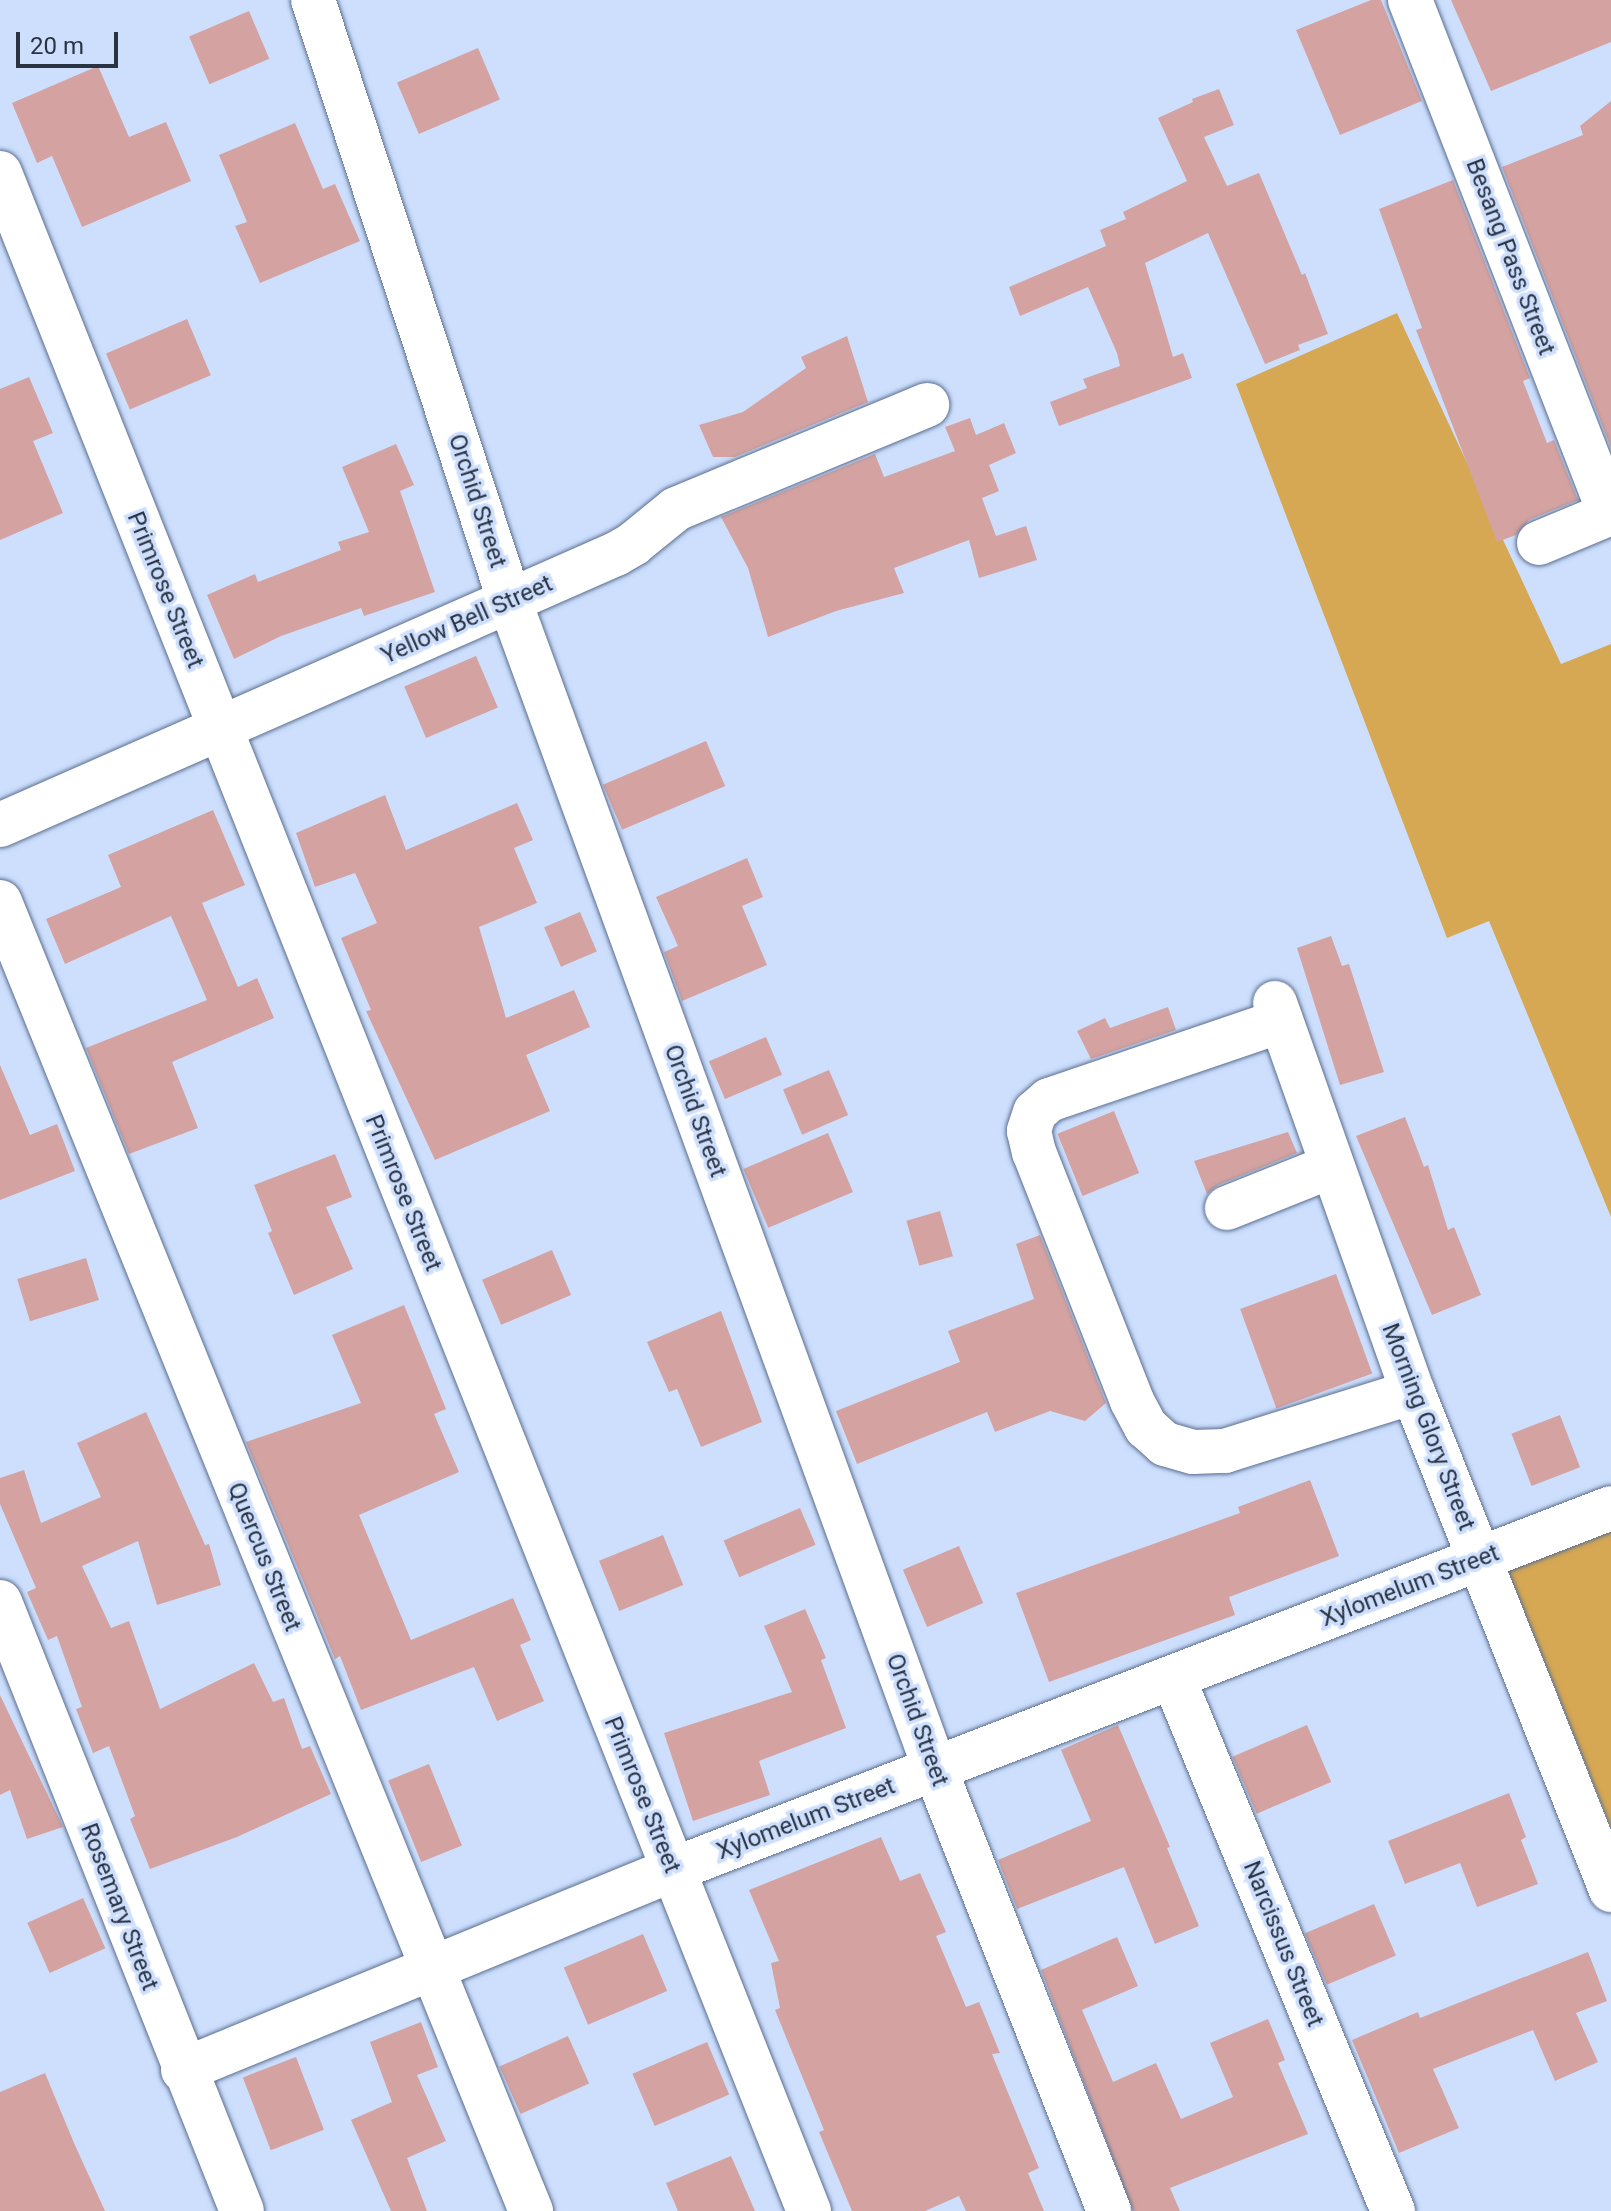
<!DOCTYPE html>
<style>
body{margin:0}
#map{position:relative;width:1611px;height:2211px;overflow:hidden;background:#cddffd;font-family:Roboto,sans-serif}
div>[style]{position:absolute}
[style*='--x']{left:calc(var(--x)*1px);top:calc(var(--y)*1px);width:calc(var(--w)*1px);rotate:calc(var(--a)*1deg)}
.green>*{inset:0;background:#d6a853}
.building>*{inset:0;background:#d4a3a1;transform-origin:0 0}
.roads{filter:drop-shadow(0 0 2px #5b6e90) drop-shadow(0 0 2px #5b6e90)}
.minor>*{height:44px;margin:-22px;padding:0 22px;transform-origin:22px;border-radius:22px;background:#fff}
span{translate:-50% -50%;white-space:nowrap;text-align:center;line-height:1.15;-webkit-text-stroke:7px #cddffd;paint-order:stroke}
.street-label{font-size:24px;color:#2a3342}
.scale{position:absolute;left:16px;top:32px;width:102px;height:36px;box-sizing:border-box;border:4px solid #2a3342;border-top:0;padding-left:10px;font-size:24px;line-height:28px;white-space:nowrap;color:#2a3342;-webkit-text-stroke:6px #cddffd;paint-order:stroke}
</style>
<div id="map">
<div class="green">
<div style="clip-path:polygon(1397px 313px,1561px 664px,1611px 644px,1611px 1217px,1489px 921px,1447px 938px,1236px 384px)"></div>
<div style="clip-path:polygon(1611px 1529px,1611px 1828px,1508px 1571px)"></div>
</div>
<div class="building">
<div style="clip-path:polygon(1371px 0,1381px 0,1422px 101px,1340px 135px,1296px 30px)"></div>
<div style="clip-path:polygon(1451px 0,1611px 0,1611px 42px,1491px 91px)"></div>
<div style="left:249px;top:11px;width:52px;height:65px;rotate:67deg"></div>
<div style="left:478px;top:48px;width:56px;height:88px;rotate:67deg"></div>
<div style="clip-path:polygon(98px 66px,129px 137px,166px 122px,191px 181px,82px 227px,52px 156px,37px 163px,12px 103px)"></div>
<div style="clip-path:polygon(1219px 89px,1234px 125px,1204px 137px,1227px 186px,1259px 173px,1302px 275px,1305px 273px,1328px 334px,1298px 345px,1300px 350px,1265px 364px,1208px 233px,1145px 263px,1173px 357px,1183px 353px,1192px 378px,1059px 426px,1050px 402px,1087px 388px,1083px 379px,1120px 366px,1117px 353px,1088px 287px,1020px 316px,1009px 287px,1106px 246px,1100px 230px,1126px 219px,1123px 212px,1187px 181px,1158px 118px,1193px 102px,1192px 99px)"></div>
<div style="clip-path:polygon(1611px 101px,1611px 448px,1502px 167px,1583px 135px,1580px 126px)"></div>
<div style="clip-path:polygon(295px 123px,323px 189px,335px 184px,360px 241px,260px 283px,235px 226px,247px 222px,219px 155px)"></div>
<div style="clip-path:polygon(1453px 180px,1530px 378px,1523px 381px,1547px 443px,1554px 440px,1578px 500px,1529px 520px,1516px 535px,1497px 542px,1416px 330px,1422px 328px,1379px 209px)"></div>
<div style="left:187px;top:319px;width:61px;height:88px;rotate:67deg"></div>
<div style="clip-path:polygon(847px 336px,868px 402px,735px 457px,713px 457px,699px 425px,743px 412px,806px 368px,801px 357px)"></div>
<div style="clip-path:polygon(29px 377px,53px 433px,33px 441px,63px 513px,0 540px,0 389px)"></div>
<div style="clip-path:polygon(970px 418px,976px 435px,1004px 423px,1016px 453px,989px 465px,999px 491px,982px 498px,996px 536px,1026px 526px,1037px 560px,979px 578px,969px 540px,894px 568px,904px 593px,836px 611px,768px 637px,748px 568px,721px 517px,875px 454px,884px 477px,955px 451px,945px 427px)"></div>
<div style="clip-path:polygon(396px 444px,414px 485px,400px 491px,435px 592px,364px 616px,361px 608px,281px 636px,234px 659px,207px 595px,255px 574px,258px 582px,341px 550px,338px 542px,369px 532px,342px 467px)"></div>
<div style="left:476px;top:656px;width:56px;height:78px;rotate:67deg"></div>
<div style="left:706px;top:741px;width:49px;height:112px;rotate:67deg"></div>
<div style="clip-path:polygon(385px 795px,406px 850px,517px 803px,533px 840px,514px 848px,537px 903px,479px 927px,506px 1018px,574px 990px,590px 1027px,526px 1055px,550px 1111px,435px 1160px,366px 1011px,371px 1010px,341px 938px,377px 923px,355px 873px,315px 887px,296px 833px)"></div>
<div style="clip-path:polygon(213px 810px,245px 885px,202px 903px,238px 987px,257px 978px,274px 1018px,172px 1062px,198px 1128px,129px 1154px,86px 1048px,207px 1000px,171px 916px,65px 964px,46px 919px,121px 887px,108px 855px)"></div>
<div style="clip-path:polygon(747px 858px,763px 897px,742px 906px,767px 965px,682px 1001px,664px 952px,678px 946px,656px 897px)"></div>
<div style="left:580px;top:912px;width:43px;height:39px;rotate:67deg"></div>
<div style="clip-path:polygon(1331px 936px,1342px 966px,1349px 964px,1384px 1072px,1340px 1085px,1297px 948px)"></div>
<div style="clip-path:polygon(1168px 1007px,1176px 1030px,1091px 1059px,1077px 1031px,1105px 1018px,1110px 1028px)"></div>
<div style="left:766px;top:1037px;width:41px;height:62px;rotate:67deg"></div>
<div style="clip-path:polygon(0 1065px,30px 1135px,57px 1124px,75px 1171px,0 1200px)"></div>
<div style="left:829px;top:1070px;width:49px;height:50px;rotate:67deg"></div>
<div style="left:1114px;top:1111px;width:67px;height:61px;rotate:68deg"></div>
<div style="clip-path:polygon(1405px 1117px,1424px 1167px,1428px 1165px,1448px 1230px,1454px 1227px,1481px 1295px,1432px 1315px,1356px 1136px)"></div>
<div style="clip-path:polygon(1288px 1132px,1297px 1153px,1218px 1185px,1207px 1194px,1194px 1161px)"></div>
<div style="left:828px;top:1133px;width:64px;height:92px;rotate:67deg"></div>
<div style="clip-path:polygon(335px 1154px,352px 1197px,326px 1207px,353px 1269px,294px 1295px,268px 1233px,272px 1231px,254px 1185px)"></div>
<div style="left:940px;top:1211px;width:47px;height:35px;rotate:74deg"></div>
<div style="clip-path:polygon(1040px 1235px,1106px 1403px,1085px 1421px,1050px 1411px,995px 1432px,987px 1412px,857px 1464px,836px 1411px,960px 1362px,948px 1331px,1034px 1299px,1016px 1244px)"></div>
<div style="left:552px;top:1250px;width:49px;height:76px;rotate:67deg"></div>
<div style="left:86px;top:1258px;width:44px;height:72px;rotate:73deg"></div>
<div style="left:1336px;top:1274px;width:106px;height:102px;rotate:70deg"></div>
<div style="clip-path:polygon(404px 1305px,446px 1409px,434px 1414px,459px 1472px,359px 1515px,411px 1640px,513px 1598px,531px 1640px,520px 1645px,544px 1701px,497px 1721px,474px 1667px,361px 1710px,340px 1656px,335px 1659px,246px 1442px,361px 1403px,332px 1335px)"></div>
<div style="clip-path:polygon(721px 1311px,762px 1422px,701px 1447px,677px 1389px,669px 1392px,647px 1342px)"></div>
<div style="clip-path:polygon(146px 1412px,205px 1545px,209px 1544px,221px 1585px,157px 1605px,138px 1541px,82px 1566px,111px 1628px,129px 1621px,160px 1709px,254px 1663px,273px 1702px,284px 1698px,302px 1749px,310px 1746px,331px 1794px,237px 1837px,150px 1869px,130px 1819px,135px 1816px,109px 1746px,93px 1753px,76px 1709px,82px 1707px,57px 1636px,48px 1640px,27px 1592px,36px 1588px,0 1504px,0 1478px,24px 1470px,41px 1523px,101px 1497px,77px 1443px)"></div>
<div style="left:1560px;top:1415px;width:56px;height:52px;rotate:69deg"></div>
<div style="clip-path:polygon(1310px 1480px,1339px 1556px,1229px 1597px,1235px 1615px,1049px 1682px,1016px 1593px,1240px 1513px,1238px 1507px)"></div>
<div style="left:800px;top:1508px;width:40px;height:83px;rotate:67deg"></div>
<div style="left:663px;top:1535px;width:54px;height:69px;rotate:68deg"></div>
<div style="left:959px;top:1546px;width:62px;height:61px;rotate:67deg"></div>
<div style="clip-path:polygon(805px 1609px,826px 1658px,821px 1660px,846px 1728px,759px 1761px,770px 1795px,693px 1821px,664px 1733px,792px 1692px,764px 1626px)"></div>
<div style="clip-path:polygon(0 1695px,63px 1827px,27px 1839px,10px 1790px,0 1795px)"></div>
<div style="clip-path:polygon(1118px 1725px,1170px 1847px,1167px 1848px,1199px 1926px,1155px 1944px,1124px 1867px,1017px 1909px,998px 1860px,1091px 1821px,1061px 1750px)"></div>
<div style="left:1307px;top:1725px;width:62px;height:81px;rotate:67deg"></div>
<div style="left:429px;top:1764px;width:88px;height:44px;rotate:68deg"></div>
<div style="clip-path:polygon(1509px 1793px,1526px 1837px,1521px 1840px,1538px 1884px,1477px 1907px,1460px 1863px,1405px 1884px,1388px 1841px)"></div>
<div style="clip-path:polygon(881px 1837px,900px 1881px,920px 1873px,946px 1932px,936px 1936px,966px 2007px,979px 2002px,1000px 2053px,992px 2054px,1039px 2168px,1028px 2173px,1044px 2211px,966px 2211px,959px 2196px,925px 2211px,852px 2211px,819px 2132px,824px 2130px,775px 2010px,780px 2008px,771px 1963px,779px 1961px,749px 1890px)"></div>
<div style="left:83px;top:1898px;width:55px;height:61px;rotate:66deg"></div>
<div style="left:1374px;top:1904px;width:56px;height:75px;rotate:67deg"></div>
<div style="left:643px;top:1934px;width:62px;height:86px;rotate:67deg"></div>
<div style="clip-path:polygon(1117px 1937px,1138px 1986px,1082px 2010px,1113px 2082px,1156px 2063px,1181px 2119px,1233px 2097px,1210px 2043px,1268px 2019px,1285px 2060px,1278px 2063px,1308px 2134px,1170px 2188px,1180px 2211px,1133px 2211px,1041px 1970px)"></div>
<div style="clip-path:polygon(1588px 1952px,1607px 2001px,1576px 2013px,1598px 2062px,1555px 2081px,1533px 2030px,1433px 2069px,1459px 2128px,1399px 2153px,1352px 2040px,1418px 2012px,1420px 2018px)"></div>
<div style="clip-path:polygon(421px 2022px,438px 2067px,417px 2075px,446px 2141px,407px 2158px,427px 2211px,391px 2211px,351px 2120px,392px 2102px,370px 2042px)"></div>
<div style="left:568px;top:2036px;width:52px;height:75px;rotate:66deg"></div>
<div style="left:707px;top:2042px;width:57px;height:81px;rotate:67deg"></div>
<div style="left:296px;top:2057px;width:78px;height:57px;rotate:69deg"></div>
<div style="clip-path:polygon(45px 2073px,74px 2143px,105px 2211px,0 2211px,0 2092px)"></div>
<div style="clip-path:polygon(731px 2156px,755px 2211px,678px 2211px,666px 2183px)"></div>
</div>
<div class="roads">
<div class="minor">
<div style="--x:313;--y:0;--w:633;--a:71.88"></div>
<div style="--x:510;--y:602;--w:1242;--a:69.99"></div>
<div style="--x:935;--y:1769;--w:475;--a:68.5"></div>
<div style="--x:1410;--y:0;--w:552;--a:68.74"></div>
<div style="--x:0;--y:173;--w:2193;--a:68.35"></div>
<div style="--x:1539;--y:543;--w:78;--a:-22.6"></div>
<div style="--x:0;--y:825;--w:673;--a:-23.75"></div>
<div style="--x:616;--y:554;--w:20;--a:-30"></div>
<div style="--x:633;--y:544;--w:55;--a:-39.1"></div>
<div style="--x:676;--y:509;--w:272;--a:-22.5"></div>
<div style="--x:0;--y:902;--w:1413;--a:67.92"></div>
<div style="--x:1275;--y:1003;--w:413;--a:70.5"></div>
<div style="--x:1413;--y:1392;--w:536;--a:68.32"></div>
<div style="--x:1281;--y:1021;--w:245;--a:161.2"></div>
<div style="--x:1049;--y:1100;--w:18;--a:139"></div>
<div style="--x:1035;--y:1112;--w:20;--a:108"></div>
<div style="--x:1029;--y:1131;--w:22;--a:77"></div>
<div style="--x:1034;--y:1152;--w:268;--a:68.5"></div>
<div style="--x:1132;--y:1401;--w:30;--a:62"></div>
<div style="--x:1146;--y:1427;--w:25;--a:42"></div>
<div style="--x:1165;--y:1444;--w:29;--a:16"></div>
<div style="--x:1193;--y:1452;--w:32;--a:-2"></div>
<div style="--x:1225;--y:1451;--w:197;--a:-17.4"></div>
<div style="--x:1227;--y:1208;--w:113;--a:-21.8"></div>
<div style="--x:0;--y:1602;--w:655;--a:68.33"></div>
<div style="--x:1173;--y:1677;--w:578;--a:67.61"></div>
<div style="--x:183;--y:2070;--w:528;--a:-22.24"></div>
<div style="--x:672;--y:1870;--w:1006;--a:-21.08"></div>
</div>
</div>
<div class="street-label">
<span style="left:1510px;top:257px;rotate:69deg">Besang Pass Street</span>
<span style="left:477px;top:501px;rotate:72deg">Orchid Street</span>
<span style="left:165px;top:590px;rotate:68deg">Primrose Street</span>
<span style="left:467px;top:620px;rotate:-24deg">Yellow Bell Street</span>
<span style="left:695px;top:1111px;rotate:70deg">Orchid Street</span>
<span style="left:403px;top:1193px;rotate:68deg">Primrose Street</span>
<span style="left:1428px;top:1427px;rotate:69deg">Morning Glory Street</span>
<span style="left:264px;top:1557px;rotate:68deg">Quercus Street</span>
<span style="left:1410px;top:1586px;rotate:-21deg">Xylomelum Street</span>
<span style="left:917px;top:1720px;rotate:70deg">Orchid Street</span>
<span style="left:642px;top:1795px;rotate:68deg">Primrose Street</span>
<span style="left:806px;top:1819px;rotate:-21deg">Xylomelum Street</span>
<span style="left:119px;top:1907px;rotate:69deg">Rosemary Street</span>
<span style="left:1283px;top:1944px;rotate:68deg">Narcissus Street</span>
</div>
<div class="scale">20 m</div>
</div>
